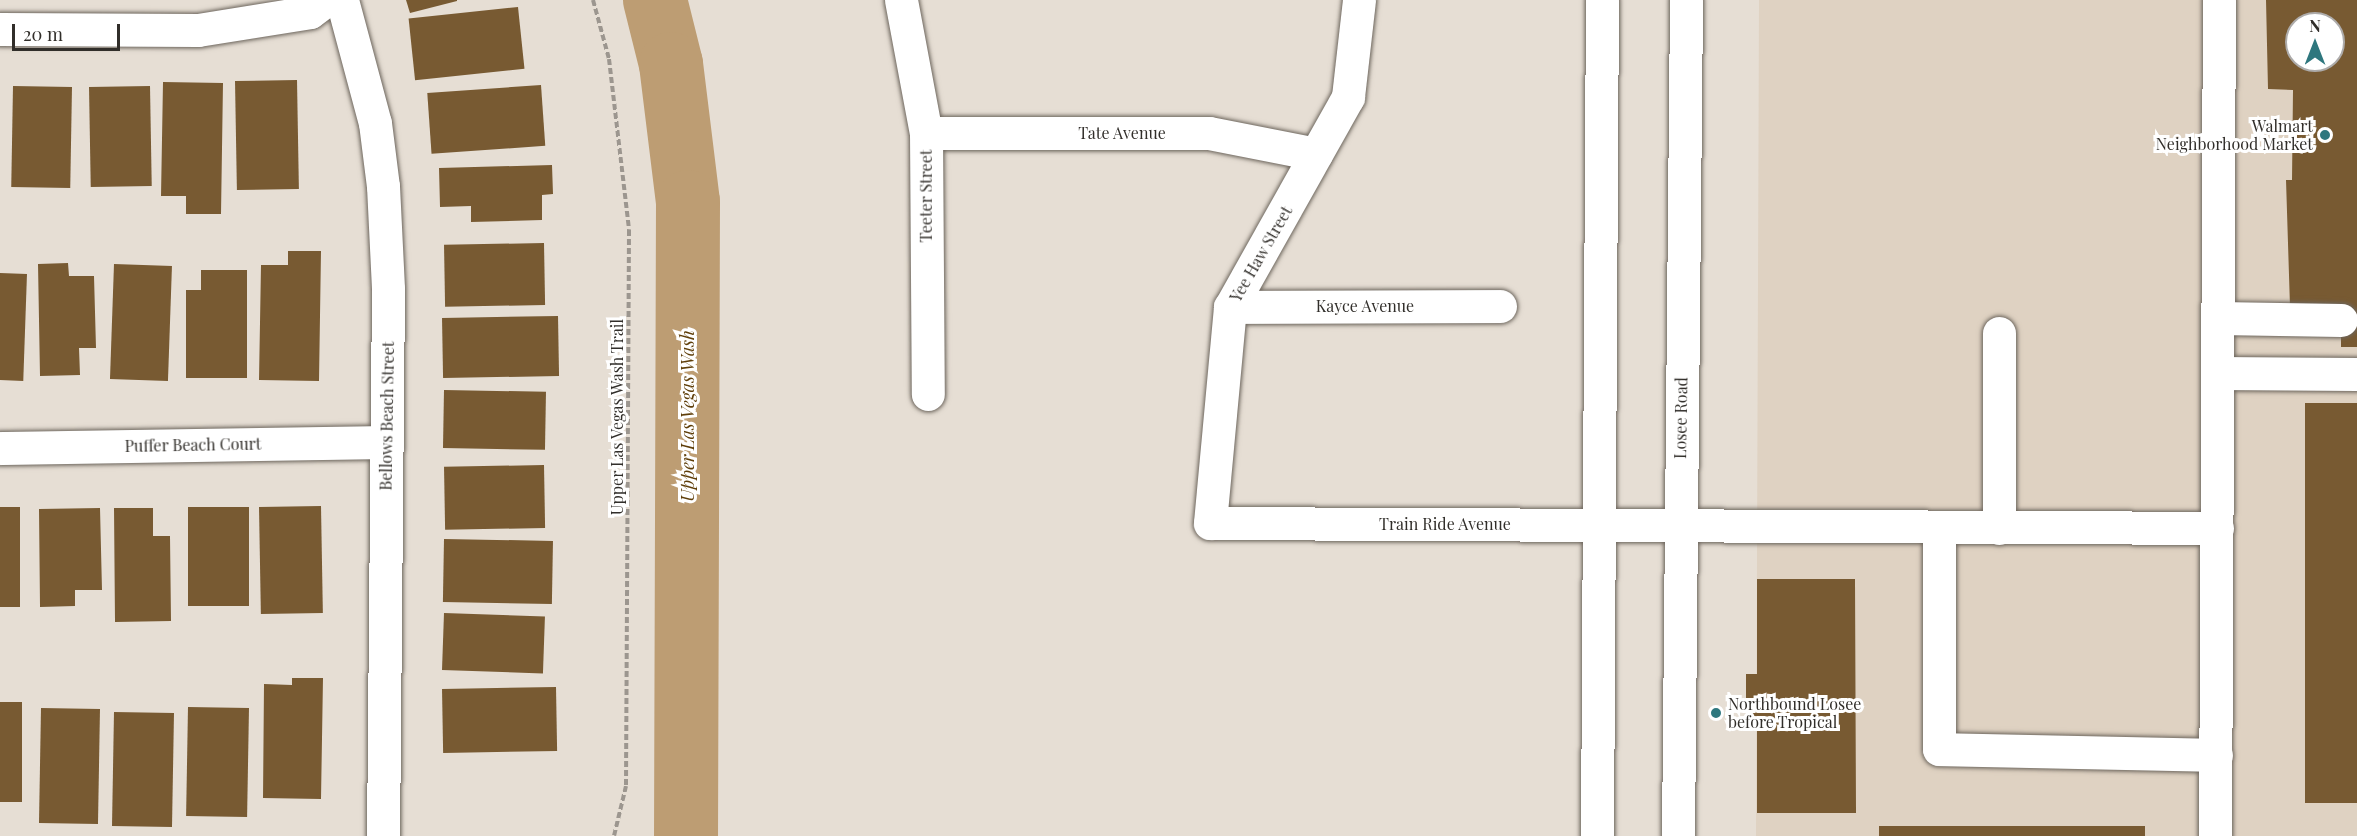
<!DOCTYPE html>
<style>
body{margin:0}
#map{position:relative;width:2357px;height:836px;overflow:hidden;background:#e6ded4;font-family:"Playfair Display",serif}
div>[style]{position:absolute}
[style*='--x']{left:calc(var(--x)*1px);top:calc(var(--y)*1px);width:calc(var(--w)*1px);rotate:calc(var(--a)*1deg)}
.built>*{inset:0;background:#dfd2c2}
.river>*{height:64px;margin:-32px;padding:0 32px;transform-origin:32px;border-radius:32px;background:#bd9d73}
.building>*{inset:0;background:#785a32;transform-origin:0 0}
.path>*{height:4px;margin-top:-2px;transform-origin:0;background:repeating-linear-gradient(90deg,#9c968f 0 6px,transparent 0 9px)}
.roads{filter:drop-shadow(0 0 2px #6d665d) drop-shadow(0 0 2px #6d665d)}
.minor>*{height:33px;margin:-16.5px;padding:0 16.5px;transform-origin:16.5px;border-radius:16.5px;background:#fff}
.major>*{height:33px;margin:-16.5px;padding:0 16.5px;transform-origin:16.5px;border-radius:16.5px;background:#fff}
.dots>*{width:16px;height:16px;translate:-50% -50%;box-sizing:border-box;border:3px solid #fff;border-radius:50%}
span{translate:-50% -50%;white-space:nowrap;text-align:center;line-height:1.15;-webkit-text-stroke:6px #fff;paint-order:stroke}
.poi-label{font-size:16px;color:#312e2a}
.right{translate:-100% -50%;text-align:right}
.left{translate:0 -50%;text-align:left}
.street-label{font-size:16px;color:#312e2a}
.water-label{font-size:18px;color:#5f3e09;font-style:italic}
.north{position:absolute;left:2285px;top:12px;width:60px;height:60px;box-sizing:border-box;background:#fff;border:2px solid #adabaa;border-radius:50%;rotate:0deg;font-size:16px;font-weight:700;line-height:24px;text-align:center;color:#312e2a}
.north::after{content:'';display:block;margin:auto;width:21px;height:27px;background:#2e777e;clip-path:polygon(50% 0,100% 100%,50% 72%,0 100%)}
.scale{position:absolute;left:12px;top:24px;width:108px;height:27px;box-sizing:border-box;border:3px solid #312e2a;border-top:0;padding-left:8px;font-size:18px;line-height:21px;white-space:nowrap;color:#312e2a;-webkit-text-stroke:4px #fff;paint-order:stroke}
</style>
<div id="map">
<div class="built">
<div style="clip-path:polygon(evenodd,1759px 0,2357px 0,2357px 836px,1756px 836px,1759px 0,2297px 24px,2333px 24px,2333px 60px,2297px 60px,2297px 24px)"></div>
</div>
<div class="river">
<div style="--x:655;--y:0;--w:66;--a:76"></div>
<div style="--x:671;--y:64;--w:139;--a:83"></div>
<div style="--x:688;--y:202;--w:634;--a:90.18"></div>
</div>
<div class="building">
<div style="clip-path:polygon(406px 0,457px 0,457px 1px,410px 13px)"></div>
<div style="clip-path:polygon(evenodd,2266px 0,2357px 0,2357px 347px,2341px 347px,2341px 307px,2290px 307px,2286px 180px,2292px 180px,2293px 90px,2268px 89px,2266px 0,2297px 24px,2333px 24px,2333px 60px,2297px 60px,2297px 24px)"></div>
<div style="left:518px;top:7px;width:62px;height:110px;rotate:84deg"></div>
<div style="left:297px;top:80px;width:109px;height:62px;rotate:89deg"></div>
<div style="clip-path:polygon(163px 82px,223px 83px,221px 214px,186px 214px,186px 196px,161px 196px)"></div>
<div style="left:541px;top:85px;width:61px;height:114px;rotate:86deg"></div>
<div style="left:13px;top:86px;width:59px;height:101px;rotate:1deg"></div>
<div style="left:150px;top:86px;width:100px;height:61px;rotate:89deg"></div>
<div style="clip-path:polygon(552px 165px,553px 194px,542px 195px,542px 220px,471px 222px,471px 206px,440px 207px,439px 168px)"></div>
<div style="left:544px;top:243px;width:62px;height:100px;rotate:89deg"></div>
<div style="clip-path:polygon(288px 251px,321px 251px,319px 381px,259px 380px,261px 265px,288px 265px)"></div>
<div style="clip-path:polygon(68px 263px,69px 276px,94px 276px,96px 348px,79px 348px,80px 375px,40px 376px,38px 264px)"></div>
<div style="left:114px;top:264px;width:58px;height:115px;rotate:2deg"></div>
<div style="clip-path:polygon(201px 270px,247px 270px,247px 378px,186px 378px,186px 290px,201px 290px)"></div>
<div style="left:0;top:273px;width:27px;height:107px;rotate:2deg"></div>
<div style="left:558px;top:316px;width:60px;height:116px;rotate:89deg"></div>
<div style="left:444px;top:390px;width:102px;height:58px;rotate:1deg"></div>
<div style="left:2305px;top:403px;width:52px;height:400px"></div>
<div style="left:544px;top:465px;width:63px;height:100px;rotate:89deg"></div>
<div style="left:321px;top:506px;width:107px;height:62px;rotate:89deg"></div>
<div style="left:0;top:507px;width:20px;height:100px"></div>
<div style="left:188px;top:507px;width:61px;height:99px"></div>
<div style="clip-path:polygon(100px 508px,102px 590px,75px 590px,75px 606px,40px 607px,39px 509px)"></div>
<div style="clip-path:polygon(114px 508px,153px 508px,153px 536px,170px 536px,171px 621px,115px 622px)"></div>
<div style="left:444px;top:539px;width:109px;height:63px;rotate:1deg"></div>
<div style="clip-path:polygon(1757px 579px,1855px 579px,1856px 813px,1757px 813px,1757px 722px,1746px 722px,1746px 674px,1757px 674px)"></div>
<div style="left:444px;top:613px;width:101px;height:57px;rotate:2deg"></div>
<div style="clip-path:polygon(292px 678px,323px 678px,321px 799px,263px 798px,264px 684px,292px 685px)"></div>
<div style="left:556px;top:687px;width:64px;height:114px;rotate:89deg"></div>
<div style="left:0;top:702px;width:22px;height:100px"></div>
<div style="left:188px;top:707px;width:61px;height:109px;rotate:1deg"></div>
<div style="left:41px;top:708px;width:59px;height:115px;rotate:1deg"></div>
<div style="left:114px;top:712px;width:60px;height:114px;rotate:1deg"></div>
<div style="left:1879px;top:826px;width:266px;height:10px"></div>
</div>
<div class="path">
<div style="--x:593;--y:0;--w:61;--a:74.8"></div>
<div style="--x:609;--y:59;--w:172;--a:83.3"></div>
<div style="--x:629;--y:230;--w:556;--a:90.31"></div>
<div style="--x:626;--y:786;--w:51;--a:103.5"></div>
</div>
<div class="roads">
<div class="minor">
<div style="--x:342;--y:0;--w:127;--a:75"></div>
<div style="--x:375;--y:123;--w:64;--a:82.8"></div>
<div style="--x:383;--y:186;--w:103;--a:87.2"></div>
<div style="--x:388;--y:289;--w:547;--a:90.52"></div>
<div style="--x:901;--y:0;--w:135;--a:79.4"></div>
<div style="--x:926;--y:133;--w:261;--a:89.6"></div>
<div style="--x:1359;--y:0;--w:98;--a:96.5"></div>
<div style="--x:1348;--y:97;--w:241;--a:119.3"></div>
<div style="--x:1230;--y:307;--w:217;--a:95.3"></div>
<div style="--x:1210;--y:523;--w:1007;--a:0.28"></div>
<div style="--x:0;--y:29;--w:198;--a:0.3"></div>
<div style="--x:198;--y:30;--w:113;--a:-9.1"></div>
<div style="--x:310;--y:12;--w:20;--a:-37"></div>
<div style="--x:926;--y:133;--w:283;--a:0"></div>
<div style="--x:1209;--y:133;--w:109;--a:11.1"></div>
<div style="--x:1230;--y:307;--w:270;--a:-0.2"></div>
<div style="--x:2218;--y:318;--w:123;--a:0.9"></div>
<div style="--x:1999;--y:333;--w:195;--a:90"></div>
<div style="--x:2217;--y:373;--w:140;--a:0.4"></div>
<div style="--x:0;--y:448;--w:386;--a:-0.9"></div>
<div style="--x:1939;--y:527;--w:222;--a:90"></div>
<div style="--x:1939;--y:749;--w:277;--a:1.2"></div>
<div style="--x:2215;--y:836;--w:836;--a:-89.73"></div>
</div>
<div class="major">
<div style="--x:1597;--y:836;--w:836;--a:-89.66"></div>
<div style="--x:1678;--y:836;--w:836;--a:-89.45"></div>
</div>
</div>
<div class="dots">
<div style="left:2325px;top:135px;background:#2e777e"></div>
<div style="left:1716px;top:713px;background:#2e777e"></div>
</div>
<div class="poi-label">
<span class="right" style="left:2313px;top:135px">Walmart<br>Neighborhood Market</span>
<span class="left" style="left:1728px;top:713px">Northbound Losee<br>before Tropical</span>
</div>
<div class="street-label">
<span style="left:1122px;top:133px">Tate Avenue</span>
<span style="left:926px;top:196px;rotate:-90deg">Teeter Street</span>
<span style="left:1261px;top:254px;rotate:-60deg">Yee Haw Street</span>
<span style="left:1365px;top:306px">Kayce Avenue</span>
<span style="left:387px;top:416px;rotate:-89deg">Bellows Beach Street</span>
<span style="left:617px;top:417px;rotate:-90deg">Upper Las Vegas Wash Trail</span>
<span style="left:1681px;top:418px;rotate:-89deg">Losee Road</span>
<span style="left:193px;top:445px;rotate:-1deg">Puffer Beach Court</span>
<span style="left:1445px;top:524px">Train Ride Avenue</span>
</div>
<div class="water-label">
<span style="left:687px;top:416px;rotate:-90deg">Upper Las Vegas Wash</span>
</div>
<div class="north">N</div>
<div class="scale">20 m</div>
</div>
